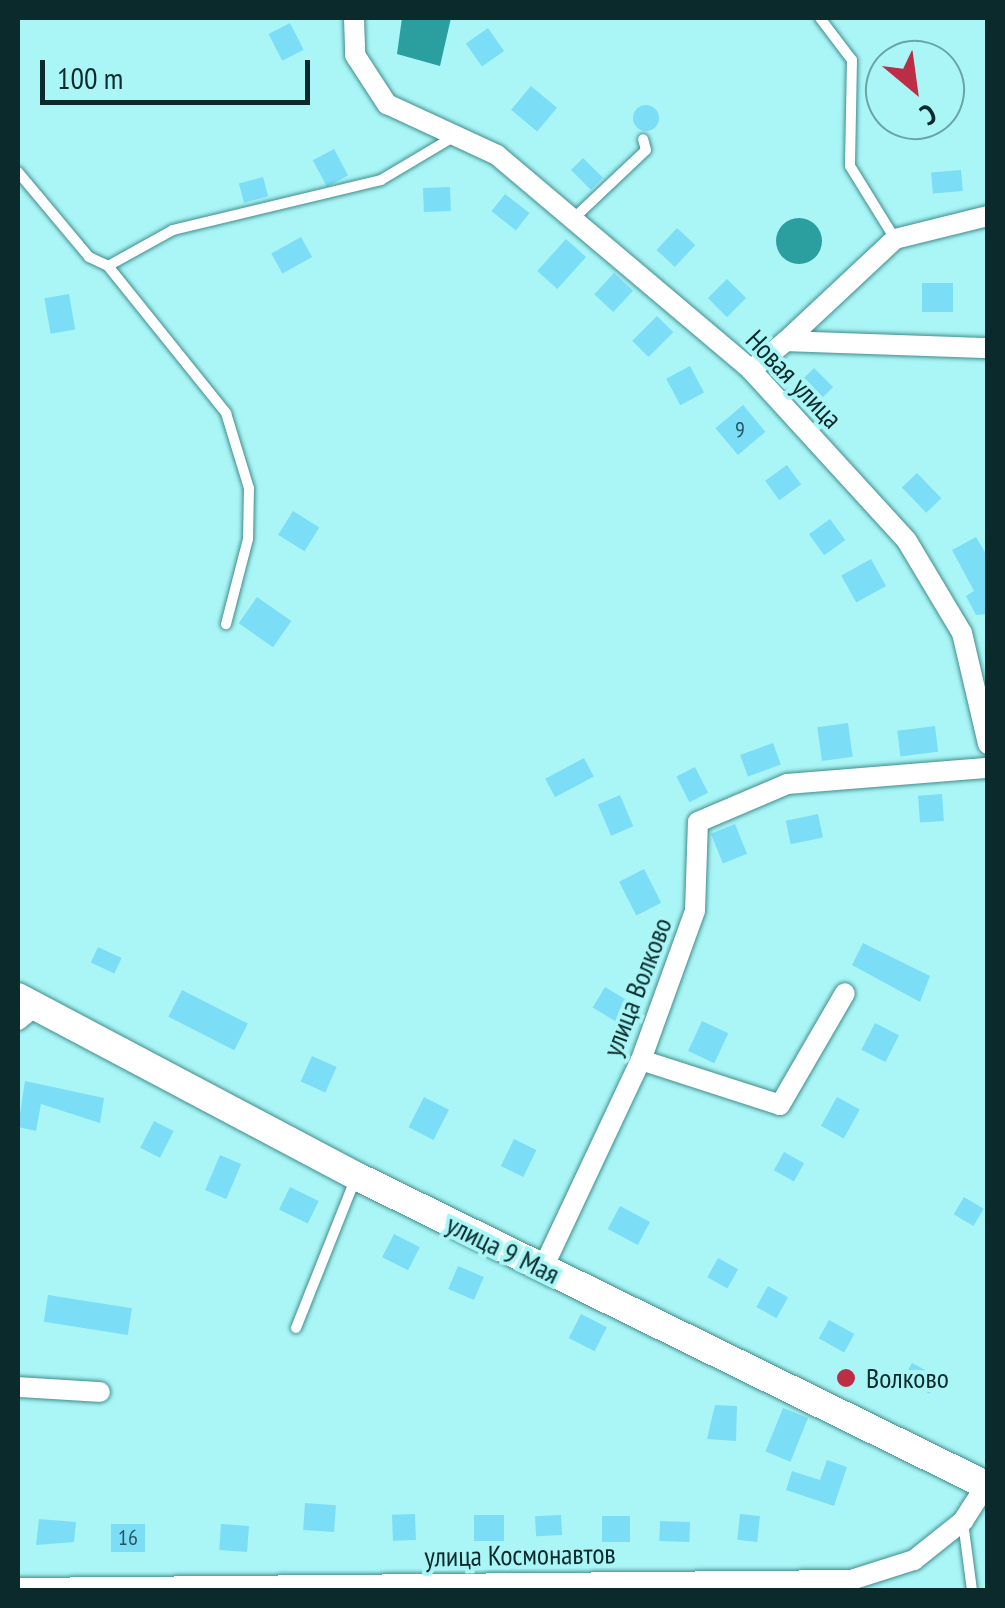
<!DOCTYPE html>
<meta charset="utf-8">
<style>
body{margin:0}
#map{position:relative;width:1005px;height:1608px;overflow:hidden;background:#aaf6f7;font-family:"PT Sans Narrow",sans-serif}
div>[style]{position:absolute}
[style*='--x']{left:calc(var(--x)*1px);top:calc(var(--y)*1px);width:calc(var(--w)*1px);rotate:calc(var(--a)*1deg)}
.water>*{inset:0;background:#2b9ea0}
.round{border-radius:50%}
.building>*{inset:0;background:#7cddf6;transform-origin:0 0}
.roads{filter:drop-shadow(0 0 2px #418c8d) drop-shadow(0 0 2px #418c8d)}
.lane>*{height:10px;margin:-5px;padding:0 5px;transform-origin:5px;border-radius:5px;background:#fff}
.street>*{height:20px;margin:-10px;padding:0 10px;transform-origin:10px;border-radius:10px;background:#fff}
.secondary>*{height:28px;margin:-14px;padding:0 14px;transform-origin:14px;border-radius:14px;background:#fff}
.dots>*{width:28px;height:28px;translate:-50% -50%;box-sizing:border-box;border:5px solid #aaf6f7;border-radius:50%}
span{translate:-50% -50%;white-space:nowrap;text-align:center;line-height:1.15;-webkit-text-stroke:8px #aaf6f7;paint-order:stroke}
.number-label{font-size:22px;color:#26575e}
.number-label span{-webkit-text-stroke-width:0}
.street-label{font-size:28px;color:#0a2a2b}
.poi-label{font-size:28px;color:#0a2a2b}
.left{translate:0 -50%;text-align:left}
.frame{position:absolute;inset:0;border:20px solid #0a2a2b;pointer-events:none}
.north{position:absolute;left:865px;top:40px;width:100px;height:100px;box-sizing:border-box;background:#aaf6f7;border:2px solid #6aa4a5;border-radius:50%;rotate:151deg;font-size:28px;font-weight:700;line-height:40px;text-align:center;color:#0a2a2b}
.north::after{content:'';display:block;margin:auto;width:35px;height:45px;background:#be2d46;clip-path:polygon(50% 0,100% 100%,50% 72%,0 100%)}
.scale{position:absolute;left:40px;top:60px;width:270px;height:45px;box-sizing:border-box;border:5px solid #0a2a2b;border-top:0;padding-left:12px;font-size:30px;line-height:35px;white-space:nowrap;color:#0a2a2b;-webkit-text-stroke:8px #aaf6f7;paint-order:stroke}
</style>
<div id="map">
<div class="water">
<div style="clip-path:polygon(402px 18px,451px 18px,440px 66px,397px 54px)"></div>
<div class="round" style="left:776px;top:218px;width:46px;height:46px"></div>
</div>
<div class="building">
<div style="left:290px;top:23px;width:30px;height:24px;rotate:63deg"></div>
<div style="left:488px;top:28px;width:28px;height:27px;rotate:55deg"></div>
<div style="left:531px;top:86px;width:34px;height:31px;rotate:40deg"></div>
<div class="round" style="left:633px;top:105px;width:26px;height:26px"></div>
<div style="left:334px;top:149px;width:30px;height:24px;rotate:62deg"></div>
<div style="left:583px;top:158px;width:28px;height:17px;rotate:45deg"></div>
<div style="left:961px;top:170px;width:21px;height:30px;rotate:85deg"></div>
<div style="left:263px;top:177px;width:20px;height:25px;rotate:75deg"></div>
<div style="left:450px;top:187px;width:24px;height:27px;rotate:88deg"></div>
<div style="left:505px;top:194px;width:31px;height:22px;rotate:38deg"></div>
<div style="left:677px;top:228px;width:25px;height:30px;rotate:43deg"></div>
<div style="left:301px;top:237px;width:23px;height:34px;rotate:61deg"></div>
<div style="left:566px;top:239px;width:27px;height:43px;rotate:42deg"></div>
<div style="left:614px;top:273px;width:26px;height:29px;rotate:43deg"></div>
<div style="left:727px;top:279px;width:27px;height:27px;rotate:45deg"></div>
<div style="left:922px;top:283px;width:31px;height:29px"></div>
<div style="left:69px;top:294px;width:36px;height:25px;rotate:80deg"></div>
<div style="left:657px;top:316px;width:23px;height:35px;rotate:45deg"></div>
<div style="left:690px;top:366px;width:30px;height:27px;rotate:62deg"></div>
<div style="left:814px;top:368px;width:27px;height:22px;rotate:45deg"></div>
<div style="left:743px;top:405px;width:35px;height:36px;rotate:50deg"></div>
<div style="left:787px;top:465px;width:24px;height:27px;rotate:54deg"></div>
<div style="left:917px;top:473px;width:35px;height:21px;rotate:46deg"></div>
<div style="left:293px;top:511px;width:31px;height:28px;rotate:32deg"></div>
<div style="left:830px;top:519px;width:26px;height:26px;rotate:54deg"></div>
<div style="clip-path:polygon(976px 537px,988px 557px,988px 614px,976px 615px,966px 596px,974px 591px,952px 550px)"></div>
<div style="left:871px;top:559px;width:31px;height:34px;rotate:61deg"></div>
<div style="left:257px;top:597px;width:42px;height:32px;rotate:35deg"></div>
<div style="left:848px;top:723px;width:34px;height:31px;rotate:82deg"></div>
<div style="left:935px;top:726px;width:26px;height:38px;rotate:83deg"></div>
<div style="left:773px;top:743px;width:23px;height:35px;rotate:70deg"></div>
<div style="left:584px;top:758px;width:21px;height:44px;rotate:62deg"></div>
<div style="left:695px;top:767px;width:29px;height:21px;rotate:63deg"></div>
<div style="left:942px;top:794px;width:27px;height:24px;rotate:86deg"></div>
<div style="left:620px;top:795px;width:34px;height:24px;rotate:67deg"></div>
<div style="left:818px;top:814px;width:24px;height:33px;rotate:78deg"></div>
<div style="left:735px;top:824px;width:32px;height:26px;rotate:68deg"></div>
<div style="left:644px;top:869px;width:38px;height:28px;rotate:63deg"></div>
<div style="clip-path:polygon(863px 943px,930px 976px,920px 1002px,852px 965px)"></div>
<div style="left:98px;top:947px;width:26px;height:17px;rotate:25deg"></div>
<div style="left:605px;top:987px;width:31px;height:24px;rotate:31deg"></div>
<div style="left:182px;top:990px;width:74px;height:30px;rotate:27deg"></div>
<div style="left:702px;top:1021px;width:29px;height:33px;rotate:25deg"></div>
<div style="left:875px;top:1023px;width:27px;height:30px;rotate:27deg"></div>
<div style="left:312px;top:1056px;width:27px;height:28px;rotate:24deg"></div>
<div style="clip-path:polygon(25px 1081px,104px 1098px,100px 1123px,41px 1104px,36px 1131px,18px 1127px)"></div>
<div style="left:424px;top:1097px;width:28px;height:34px;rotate:27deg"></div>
<div style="left:837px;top:1097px;width:26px;height:33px;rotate:29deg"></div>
<div style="left:154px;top:1121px;width:22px;height:30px;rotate:27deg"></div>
<div style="left:514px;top:1139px;width:25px;height:30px;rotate:26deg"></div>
<div style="left:784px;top:1152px;width:23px;height:21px;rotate:29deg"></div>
<div style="left:220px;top:1155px;width:23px;height:38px;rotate:23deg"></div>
<div style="left:290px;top:1187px;width:32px;height:25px;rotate:26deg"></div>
<div style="left:964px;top:1197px;width:23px;height:20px;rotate:31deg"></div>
<div style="left:620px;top:1206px;width:34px;height:26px;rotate:28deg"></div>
<div style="left:394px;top:1234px;width:29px;height:26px;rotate:27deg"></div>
<div style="left:718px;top:1258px;width:23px;height:22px;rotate:29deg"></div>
<div style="left:458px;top:1266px;width:28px;height:25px;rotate:23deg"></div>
<div style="left:768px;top:1286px;width:23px;height:24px;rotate:29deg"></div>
<div style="left:48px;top:1295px;width:85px;height:27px;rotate:9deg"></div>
<div style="left:581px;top:1314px;width:29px;height:27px;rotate:27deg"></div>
<div style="left:829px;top:1320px;width:29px;height:21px;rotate:29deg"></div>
<div style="left:912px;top:1363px;width:30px;height:19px;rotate:28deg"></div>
<div style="clip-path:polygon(715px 1405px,737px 1406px,736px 1441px,707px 1439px)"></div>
<div style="left:783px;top:1408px;width:27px;height:47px;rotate:22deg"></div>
<div style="clip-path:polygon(827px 1460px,847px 1467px,834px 1506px,786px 1490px,792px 1471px,820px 1480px)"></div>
<div style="left:305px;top:1503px;width:31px;height:27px;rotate:4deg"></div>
<div style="left:415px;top:1514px;width:26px;height:23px;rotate:88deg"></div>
<div style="left:740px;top:1514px;width:20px;height:26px;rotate:6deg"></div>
<div style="left:504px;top:1515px;width:26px;height:30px;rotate:90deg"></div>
<div style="left:561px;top:1515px;width:20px;height:26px;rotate:87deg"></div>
<div style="left:602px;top:1516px;width:28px;height:26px"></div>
<div style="clip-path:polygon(39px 1519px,76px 1522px,74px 1542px,36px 1545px)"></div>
<div style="left:660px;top:1521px;width:30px;height:20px;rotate:2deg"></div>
<div style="left:111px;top:1524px;width:34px;height:28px"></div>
<div style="left:221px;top:1524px;width:28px;height:26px;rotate:4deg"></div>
</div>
<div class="roads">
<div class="lane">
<div style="--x:820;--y:18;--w:53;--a:52.7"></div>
<div style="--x:852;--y:60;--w:106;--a:91.1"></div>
<div style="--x:850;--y:166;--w:86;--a:58.3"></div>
<div style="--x:18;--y:172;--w:111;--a:50.1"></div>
<div style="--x:89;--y:257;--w:21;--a:25"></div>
<div style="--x:108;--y:266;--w:189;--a:51.2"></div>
<div style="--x:226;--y:413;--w:78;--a:73"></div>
<div style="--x:249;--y:488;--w:51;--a:91.1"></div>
<div style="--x:248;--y:539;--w:88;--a:104.5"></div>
<div style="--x:573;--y:219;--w:100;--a:-43.4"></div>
<div style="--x:646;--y:150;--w:11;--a:-105"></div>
<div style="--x:108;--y:266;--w:74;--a:-29"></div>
<div style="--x:173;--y:230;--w:214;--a:-13.5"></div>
<div style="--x:381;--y:180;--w:84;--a:-30.8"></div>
<div style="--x:296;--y:1328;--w:162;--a:-68.3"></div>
<div style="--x:963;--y:1522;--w:69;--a:82.5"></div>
</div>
<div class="street">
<div style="--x:354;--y:18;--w:37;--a:88"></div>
<div style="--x:355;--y:55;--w:59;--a:56.9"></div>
<div style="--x:387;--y:104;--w:121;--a:24.9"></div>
<div style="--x:497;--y:155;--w:333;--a:40.2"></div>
<div style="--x:751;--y:370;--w:231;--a:47.6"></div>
<div style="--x:907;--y:541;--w:107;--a:59.1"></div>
<div style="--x:962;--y:633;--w:114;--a:76.8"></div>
<div style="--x:786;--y:341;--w:149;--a:-43.1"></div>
<div style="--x:895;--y:239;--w:96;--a:-13.9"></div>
<div style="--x:751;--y:370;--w:45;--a:-39.6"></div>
<div style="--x:786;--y:341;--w:202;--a:2"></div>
<div style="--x:18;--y:1020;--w:21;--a:-39"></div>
<div style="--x:641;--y:1060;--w:146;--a:17.9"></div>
<div style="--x:780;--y:1105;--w:129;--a:-59.9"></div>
<div style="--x:543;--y:1268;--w:230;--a:-64.8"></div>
<div style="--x:641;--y:1060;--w:158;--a:-70.1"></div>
<div style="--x:695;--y:911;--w:89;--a:-88.1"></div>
<div style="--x:698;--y:822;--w:97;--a:-23.1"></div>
<div style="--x:787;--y:784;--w:202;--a:-4.6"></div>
<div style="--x:18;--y:1387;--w:82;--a:3.5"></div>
<div style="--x:18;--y:1588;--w:833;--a:-0.55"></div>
<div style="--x:851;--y:1580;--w:66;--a:-17.6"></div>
<div style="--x:914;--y:1560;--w:63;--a:-38.5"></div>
<div style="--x:963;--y:1521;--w:46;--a:-57.3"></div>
</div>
<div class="secondary">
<div style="--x:18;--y:997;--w:382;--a:27.9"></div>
<div style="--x:356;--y:1176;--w:704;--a:26.13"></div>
</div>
</div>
<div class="dots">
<div style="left:846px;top:1378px;background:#be2d46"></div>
</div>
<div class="number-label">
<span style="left:740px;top:430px">9</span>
<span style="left:128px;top:1538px">16</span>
</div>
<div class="street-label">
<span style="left:794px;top:379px;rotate:46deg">Новая улица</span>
<span style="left:637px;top:987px;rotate:-69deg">улица Волково</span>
<span style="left:503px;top:1249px;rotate:26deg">улица 9 Мая</span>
<span style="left:520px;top:1555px;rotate:-1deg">улица Космонавтов</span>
</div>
<div class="poi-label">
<span class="left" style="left:866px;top:1378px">Волково</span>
</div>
<div class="frame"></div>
<div class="north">С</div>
<div class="scale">100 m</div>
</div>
